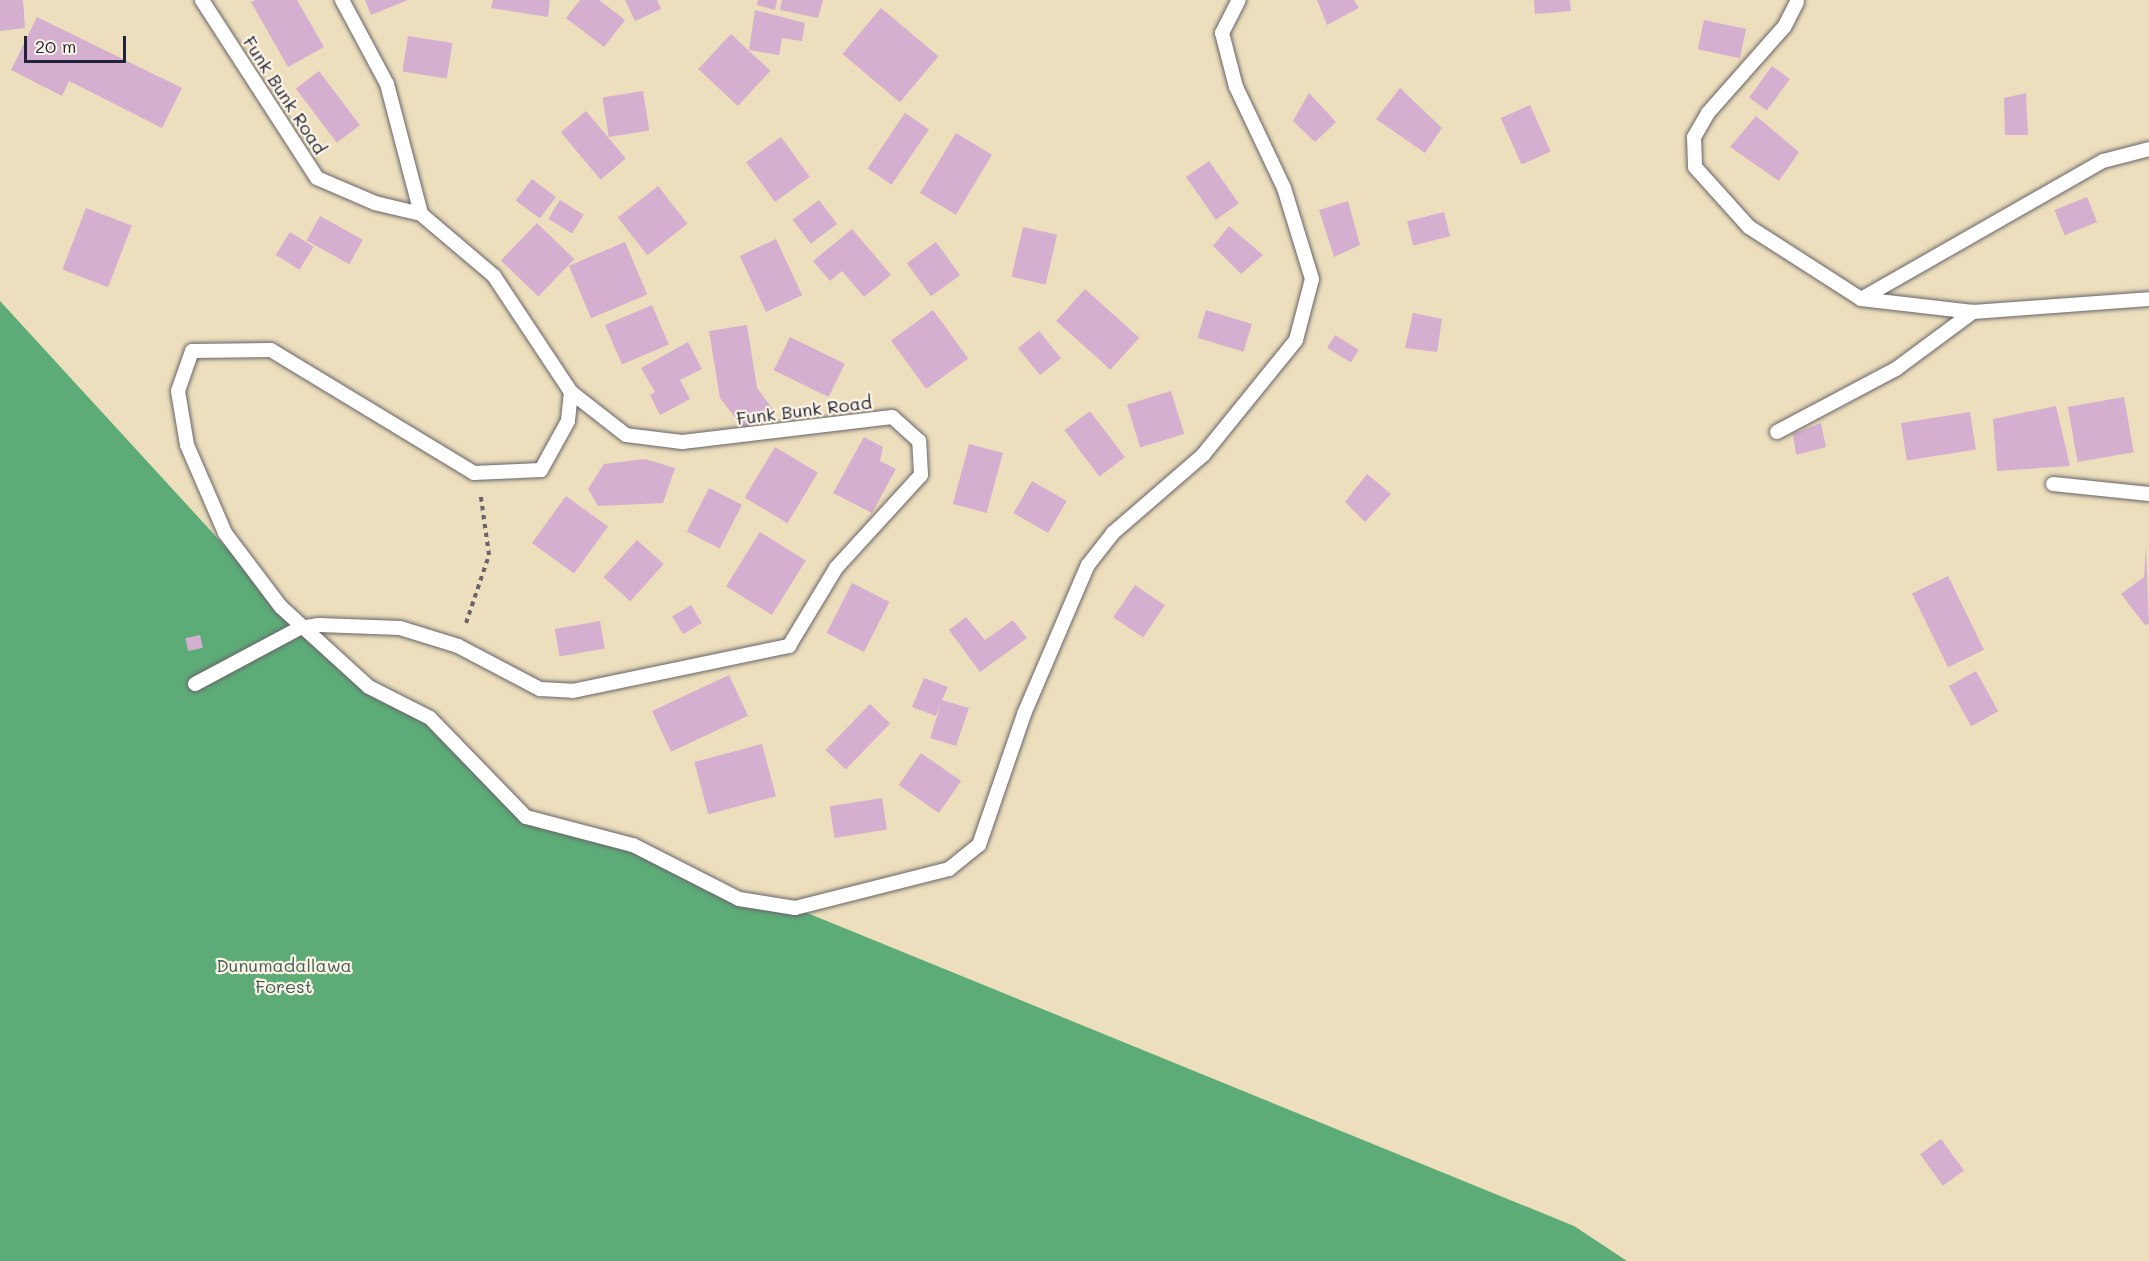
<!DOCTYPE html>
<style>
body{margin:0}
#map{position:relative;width:2149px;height:1261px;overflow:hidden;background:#eddfbd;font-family:Mali,sans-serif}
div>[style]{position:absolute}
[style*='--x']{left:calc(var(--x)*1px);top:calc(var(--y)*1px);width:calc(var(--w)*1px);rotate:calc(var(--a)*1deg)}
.forest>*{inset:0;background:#5dac78}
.building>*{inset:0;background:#d5afcf;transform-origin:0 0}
.path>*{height:4px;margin-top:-2px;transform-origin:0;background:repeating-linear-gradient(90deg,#696468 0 4.5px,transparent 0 9px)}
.roads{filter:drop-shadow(0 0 2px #696468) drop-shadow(0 0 2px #696468)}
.service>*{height:14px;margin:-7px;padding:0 7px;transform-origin:7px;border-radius:7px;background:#fff}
span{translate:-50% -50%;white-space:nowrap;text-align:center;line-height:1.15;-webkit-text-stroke:4.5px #fcf5e5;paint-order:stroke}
.street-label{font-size:18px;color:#22223b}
.park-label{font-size:18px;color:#3e5c58}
.scale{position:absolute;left:24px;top:36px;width:102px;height:27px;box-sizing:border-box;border:3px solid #22223b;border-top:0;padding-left:8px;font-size:18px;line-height:21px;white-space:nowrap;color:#22223b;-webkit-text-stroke:4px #fcf5e5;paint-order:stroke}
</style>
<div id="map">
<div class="forest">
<div style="clip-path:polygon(0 301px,300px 628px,369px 687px,430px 718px,526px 817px,633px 845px,739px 899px,795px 908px,1574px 1226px,1627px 1261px,0 1261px)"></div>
</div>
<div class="building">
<div style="clip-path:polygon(0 0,23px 0,25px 28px,0 31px)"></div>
<div style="clip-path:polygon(255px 0,297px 0,324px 47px,288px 67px,251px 2px)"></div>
<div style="clip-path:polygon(365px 0,408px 0,371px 15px)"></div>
<div style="clip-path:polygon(493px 0,550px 0,548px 17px,491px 8px)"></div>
<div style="clip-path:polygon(580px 0,599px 0,625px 20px,604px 47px,566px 18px)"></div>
<div style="clip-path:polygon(625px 0,657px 0,661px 9px,635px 21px)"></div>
<div style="clip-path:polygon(758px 0,777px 0,775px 10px,757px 5px)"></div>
<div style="clip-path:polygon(782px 0,823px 0,818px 18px,780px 10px)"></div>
<div style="clip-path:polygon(1317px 0,1354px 0,1359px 8px,1327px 25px)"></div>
<div style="clip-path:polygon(1534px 0,1570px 0,1571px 11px,1535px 14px)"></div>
<div style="left:881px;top:8px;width:75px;height:60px;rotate:40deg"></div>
<div style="clip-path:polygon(755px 10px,805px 23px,802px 41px,782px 38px,779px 55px,749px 50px)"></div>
<div style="clip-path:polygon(37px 17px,182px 88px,162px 128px,69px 81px,62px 96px,11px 70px)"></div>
<div style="left:1704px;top:20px;width:43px;height:30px;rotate:12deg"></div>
<div style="left:731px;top:34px;width:54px;height:48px;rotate:43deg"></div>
<div style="left:408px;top:36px;width:45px;height:36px;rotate:9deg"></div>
<div style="left:1772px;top:66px;width:22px;height:39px;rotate:36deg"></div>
<div style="left:319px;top:71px;width:68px;height:29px;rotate:53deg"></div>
<div style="clip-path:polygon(1400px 88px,1442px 128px,1425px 153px,1376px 119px)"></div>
<div style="left:643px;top:91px;width:40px;height:41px;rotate:81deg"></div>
<div style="clip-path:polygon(1309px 93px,1336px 122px,1315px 142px,1293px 121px)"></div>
<div style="clip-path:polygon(2026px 93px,2028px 135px,2005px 135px,2004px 98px)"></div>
<div style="left:1530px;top:105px;width:51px;height:32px;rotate:66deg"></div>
<div style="left:586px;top:111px;width:62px;height:33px;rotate:50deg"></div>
<div style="left:905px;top:113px;width:29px;height:67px;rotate:34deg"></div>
<div style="clip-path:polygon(1756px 116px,1799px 152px,1779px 181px,1730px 147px)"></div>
<div style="left:956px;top:133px;width:42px;height:70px;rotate:31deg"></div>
<div style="left:781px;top:137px;width:49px;height:43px;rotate:54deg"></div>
<div style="left:1209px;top:161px;width:52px;height:28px;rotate:55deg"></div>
<div style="left:532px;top:179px;width:30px;height:27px;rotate:37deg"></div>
<div style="left:658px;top:186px;width:48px;height:51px;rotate:52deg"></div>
<div style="left:2087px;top:197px;width:27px;height:35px;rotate:68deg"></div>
<div style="left:560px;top:200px;width:28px;height:22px;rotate:32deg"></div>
<div style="left:819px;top:200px;width:30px;height:33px;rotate:53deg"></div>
<div style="clip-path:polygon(1348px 201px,1360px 245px,1334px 257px,1319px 210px)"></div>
<div style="left:86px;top:208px;width:49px;height:66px;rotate:21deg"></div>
<div style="left:1444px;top:212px;width:25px;height:38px;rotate:76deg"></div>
<div style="left:320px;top:216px;width:49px;height:28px;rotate:29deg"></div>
<div style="left:537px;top:223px;width:52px;height:52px;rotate:44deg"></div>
<div style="clip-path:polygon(1229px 226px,1263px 255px,1241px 274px,1213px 246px)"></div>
<div style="left:1023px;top:227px;width:35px;height:51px;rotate:13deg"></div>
<div style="clip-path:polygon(852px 229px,891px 275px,864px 297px,842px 271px,830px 281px,813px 261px)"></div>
<div style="left:290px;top:232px;width:28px;height:27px;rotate:32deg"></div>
<div style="left:776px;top:239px;width:62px;height:40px;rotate:65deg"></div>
<div style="left:625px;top:242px;width:57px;height:61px;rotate:67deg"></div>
<div style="left:936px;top:242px;width:41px;height:36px;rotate:54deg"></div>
<div style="left:1085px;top:289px;width:73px;height:43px;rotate:42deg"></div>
<div style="left:652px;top:305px;width:43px;height:51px;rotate:67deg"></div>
<div style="left:933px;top:310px;width:60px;height:52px;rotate:54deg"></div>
<div style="left:1206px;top:310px;width:48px;height:29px;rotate:17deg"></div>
<div style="clip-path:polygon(1413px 313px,1442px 319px,1437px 352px,1405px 348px)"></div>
<div style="clip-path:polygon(747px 325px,757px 388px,775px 412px,747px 433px,720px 398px,709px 331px)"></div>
<div style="left:1039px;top:331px;width:35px;height:27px;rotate:51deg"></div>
<div style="left:1335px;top:335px;width:28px;height:15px;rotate:32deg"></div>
<div style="left:790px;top:337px;width:61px;height:37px;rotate:26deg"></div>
<div style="clip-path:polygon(688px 342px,702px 369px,680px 380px,690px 399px,660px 415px,650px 395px,655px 392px,641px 368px)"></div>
<div style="left:1171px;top:391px;width:45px;height:46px;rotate:73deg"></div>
<div style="left:2124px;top:397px;width:56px;height:57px;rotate:80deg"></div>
<div style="clip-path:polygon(2056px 406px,2070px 466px,1997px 471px,1993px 419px)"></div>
<div style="left:1090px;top:411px;width:58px;height:32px;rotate:53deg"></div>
<div style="left:1970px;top:412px;width:38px;height:70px;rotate:81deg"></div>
<div style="clip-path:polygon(1821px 423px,1826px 447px,1796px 455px,1793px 434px)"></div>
<div style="clip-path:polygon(864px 437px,883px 447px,880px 461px,896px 469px,872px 513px,833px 493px)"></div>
<div style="left:969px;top:444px;width:35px;height:62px;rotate:15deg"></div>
<div style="left:775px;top:447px;width:50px;height:59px;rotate:31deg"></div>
<div style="clip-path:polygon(645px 459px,675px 468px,663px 503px,598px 506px,588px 489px,604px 464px)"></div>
<div style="clip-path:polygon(1367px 474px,1391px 494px,1365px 522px,1345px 502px)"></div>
<div style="left:1032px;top:481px;width:40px;height:37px;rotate:30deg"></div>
<div style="left:709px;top:488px;width:37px;height:49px;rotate:27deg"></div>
<div style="left:566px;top:496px;width:52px;height:58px;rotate:36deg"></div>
<div style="left:760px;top:532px;width:54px;height:64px;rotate:32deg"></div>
<div style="left:637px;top:540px;width:36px;height:50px;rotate:42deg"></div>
<div style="clip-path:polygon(2146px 547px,2149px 624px,2145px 625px,2121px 594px,2144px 577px)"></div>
<div style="left:1948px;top:576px;width:82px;height:40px;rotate:64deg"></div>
<div style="left:852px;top:583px;width:42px;height:56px;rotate:27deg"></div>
<div style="left:1135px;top:585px;width:36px;height:39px;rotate:34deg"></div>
<div style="left:691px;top:605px;width:21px;height:22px;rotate:59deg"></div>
<div style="clip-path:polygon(966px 617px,985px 640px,1013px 620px,1027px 638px,980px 672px,949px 630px)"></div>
<div style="left:600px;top:621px;width:28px;height:46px;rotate:80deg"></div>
<div style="left:200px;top:635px;width:13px;height:15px;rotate:77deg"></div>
<div style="left:1976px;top:671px;width:46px;height:31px;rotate:61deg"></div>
<div style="left:729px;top:675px;width:45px;height:85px;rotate:65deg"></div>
<div style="clip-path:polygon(924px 678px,948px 687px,942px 700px,969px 708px,956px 746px,930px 738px,941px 704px,936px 716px,912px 707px)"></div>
<div style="left:870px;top:704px;width:28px;height:64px;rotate:44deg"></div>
<div style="left:762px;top:744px;width:54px;height:70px;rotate:75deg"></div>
<div style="left:921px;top:753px;width:49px;height:39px;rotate:35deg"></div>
<div style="left:882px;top:798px;width:32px;height:53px;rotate:81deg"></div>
<div style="left:1941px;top:1139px;width:39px;height:26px;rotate:54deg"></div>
</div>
<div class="path">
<div style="--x:466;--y:623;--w:72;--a:-71.3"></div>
<div style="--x:489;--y:555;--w:59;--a:-97.9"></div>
</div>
<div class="roads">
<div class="service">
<div style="--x:342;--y:0;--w:95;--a:61.8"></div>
<div style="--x:387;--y:84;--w:134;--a:75.3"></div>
<div style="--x:1797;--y:2;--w:28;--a:117"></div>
<div style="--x:1784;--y:27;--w:115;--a:131.5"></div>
<div style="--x:1708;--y:113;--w:28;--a:120"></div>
<div style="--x:1694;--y:137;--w:30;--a:88"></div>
<div style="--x:1695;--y:167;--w:81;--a:48"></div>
<div style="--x:1749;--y:227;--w:133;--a:32.7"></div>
<div style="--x:1861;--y:299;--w:113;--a:6.6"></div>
<div style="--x:1973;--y:312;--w:176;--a:-4.2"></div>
<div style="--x:1861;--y:299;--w:279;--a:-29.7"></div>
<div style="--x:2103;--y:161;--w:48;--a:-14.6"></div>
<div style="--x:571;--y:392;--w:29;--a:96"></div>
<div style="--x:568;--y:421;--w:56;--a:118.9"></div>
<div style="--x:541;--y:470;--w:67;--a:177.4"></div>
<div style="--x:474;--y:473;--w:237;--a:-148.8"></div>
<div style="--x:271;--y:350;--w:79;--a:179.3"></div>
<div style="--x:192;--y:351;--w:42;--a:109.3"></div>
<div style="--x:178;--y:391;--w:55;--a:80.5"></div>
<div style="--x:187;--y:445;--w:96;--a:66.6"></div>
<div style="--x:225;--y:533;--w:93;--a:52.9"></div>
<div style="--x:281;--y:607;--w:119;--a:42.3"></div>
<div style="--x:369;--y:687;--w:68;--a:26.9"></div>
<div style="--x:430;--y:718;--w:138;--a:45.9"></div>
<div style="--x:526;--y:817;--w:111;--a:14.7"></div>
<div style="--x:633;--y:845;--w:119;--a:27"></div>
<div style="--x:739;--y:899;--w:57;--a:9.1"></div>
<div style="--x:795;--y:908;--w:159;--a:-14.2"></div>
<div style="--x:949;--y:869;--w:38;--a:-39"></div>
<div style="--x:979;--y:845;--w:139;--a:-71"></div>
<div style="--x:1024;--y:714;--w:162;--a:-66.8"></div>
<div style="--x:1088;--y:565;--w:41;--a:-52"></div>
<div style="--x:1113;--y:533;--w:119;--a:-40.9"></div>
<div style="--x:1203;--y:455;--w:148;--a:-51"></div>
<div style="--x:1296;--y:340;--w:63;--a:-75.3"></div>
<div style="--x:1312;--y:279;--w:95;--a:-107.1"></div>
<div style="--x:1284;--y:188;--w:112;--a:-115.4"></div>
<div style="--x:1236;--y:87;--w:56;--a:-104.5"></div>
<div style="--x:1222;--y:33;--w:37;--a:-63"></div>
<div style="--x:1777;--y:432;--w:135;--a:-27.9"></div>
<div style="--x:1896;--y:369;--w:96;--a:-36.5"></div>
<div style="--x:2053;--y:484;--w:97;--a:5.9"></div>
<div style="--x:195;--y:684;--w:119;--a:-28.1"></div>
<div style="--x:300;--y:628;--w:19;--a:-9"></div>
<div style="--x:319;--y:625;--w:81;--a:2.1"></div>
<div style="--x:400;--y:628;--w:61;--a:17.2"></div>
<div style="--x:458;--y:646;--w:93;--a:27.7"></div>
<div style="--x:540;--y:689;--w:33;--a:3"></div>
<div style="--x:573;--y:691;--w:221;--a:-11.8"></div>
<div style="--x:789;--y:646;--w:91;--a:-58.9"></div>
<div style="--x:836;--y:568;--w:126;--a:-47.6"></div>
<div style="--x:921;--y:475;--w:34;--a:-93"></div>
<div style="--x:919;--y:441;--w:36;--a:-138"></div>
<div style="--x:892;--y:417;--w:211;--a:173.2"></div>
<div style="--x:682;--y:442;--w:56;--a:-172.9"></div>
<div style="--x:626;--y:435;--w:70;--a:-142"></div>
<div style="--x:571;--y:392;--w:139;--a:-123.6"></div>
<div style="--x:494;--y:276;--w:96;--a:-139.7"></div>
<div style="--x:421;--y:214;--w:47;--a:-166.6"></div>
<div style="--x:375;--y:203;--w:63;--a:-156.7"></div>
<div style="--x:317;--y:178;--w:212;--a:-122.9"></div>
</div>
</div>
<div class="street-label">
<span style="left:285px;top:95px;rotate:57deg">Funk Bunk Road</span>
<span style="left:804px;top:410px;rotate:-7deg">Funk Bunk Road</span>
</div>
<div class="park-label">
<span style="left:284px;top:976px">Dunumadallawa<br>Forest</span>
</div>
<div class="scale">20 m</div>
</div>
